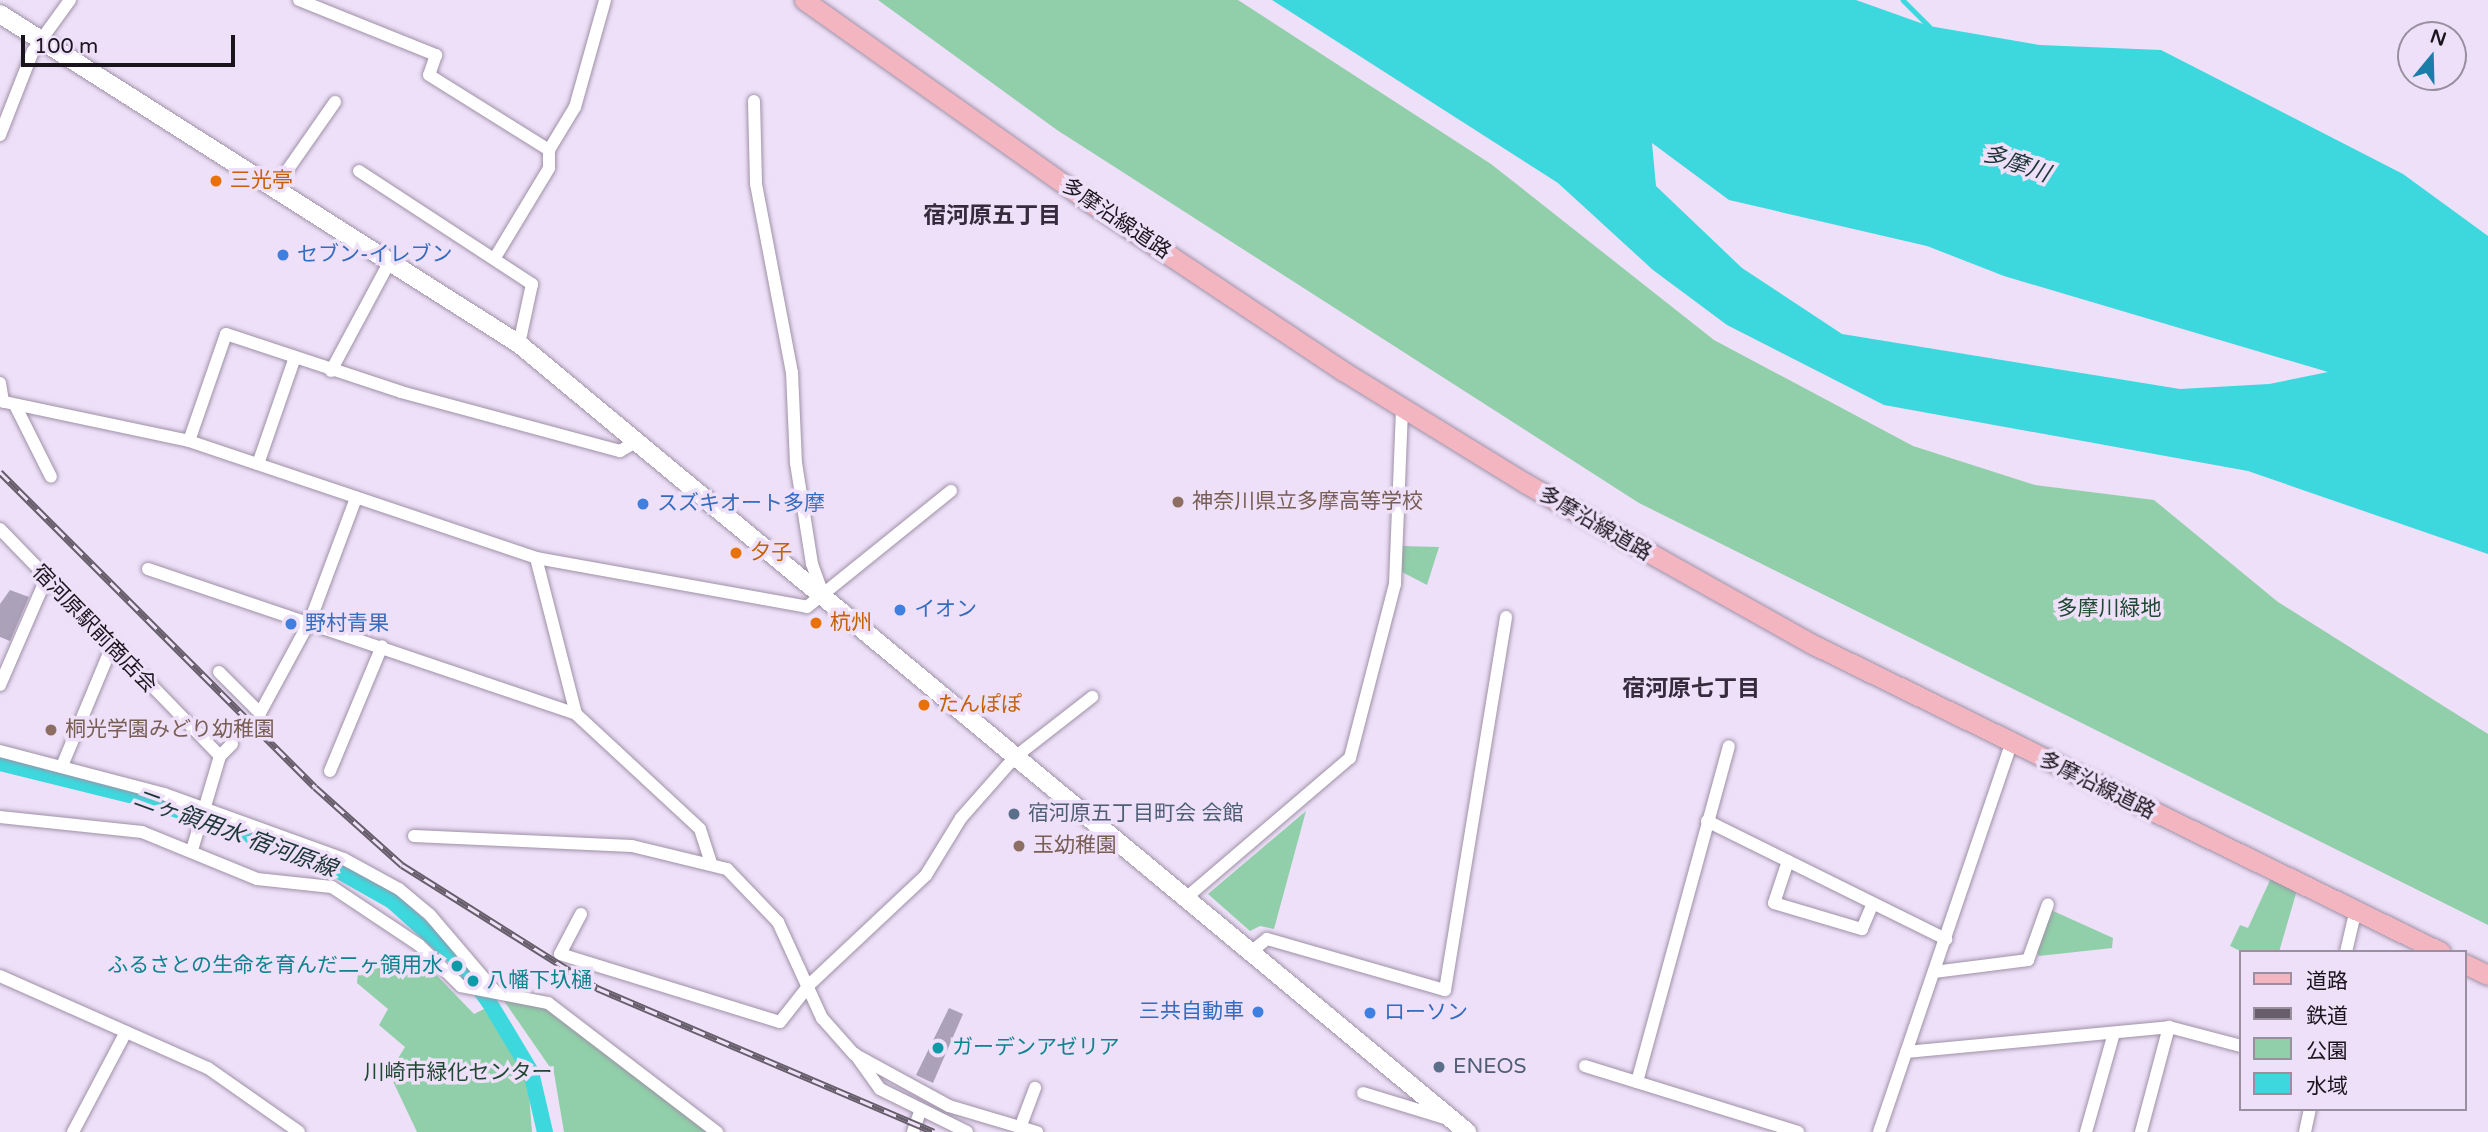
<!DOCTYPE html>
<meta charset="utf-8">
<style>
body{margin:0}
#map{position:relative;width:2488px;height:1132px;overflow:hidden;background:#eee0f8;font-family:"Varela Round","Noto Sans JP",sans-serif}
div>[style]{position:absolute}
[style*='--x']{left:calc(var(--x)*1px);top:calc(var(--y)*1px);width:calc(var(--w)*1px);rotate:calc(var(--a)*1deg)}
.green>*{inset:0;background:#90cfa9}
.water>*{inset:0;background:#3dd8dd}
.stream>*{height:4.5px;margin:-2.25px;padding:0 2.25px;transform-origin:2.25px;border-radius:2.25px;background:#3dd8dd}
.canal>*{height:16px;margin:-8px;padding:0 8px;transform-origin:8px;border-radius:8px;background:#3dd8dd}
.building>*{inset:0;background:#aba1b9}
.roads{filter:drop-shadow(0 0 2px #9e91a7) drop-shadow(0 0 2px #9e91a7)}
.street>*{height:12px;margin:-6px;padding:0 6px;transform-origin:6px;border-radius:6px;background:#fff}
.secondary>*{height:18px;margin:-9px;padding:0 9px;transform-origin:9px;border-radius:9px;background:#fff}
.primary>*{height:19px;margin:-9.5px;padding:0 9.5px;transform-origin:9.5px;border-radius:9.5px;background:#f3b5c0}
.rail>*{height:7px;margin-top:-3.5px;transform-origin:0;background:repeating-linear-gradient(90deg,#eee0f8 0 13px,#665e6b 0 26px);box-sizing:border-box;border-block:2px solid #665e6b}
.dots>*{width:19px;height:19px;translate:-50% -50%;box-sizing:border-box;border:4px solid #eee0f8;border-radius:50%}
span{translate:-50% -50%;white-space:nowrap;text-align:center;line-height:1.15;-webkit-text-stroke:7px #eee0f8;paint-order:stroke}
.food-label{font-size:21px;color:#c56008}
.left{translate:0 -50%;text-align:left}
.street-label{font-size:21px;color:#1a151d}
.shop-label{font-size:21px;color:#366cbe}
.right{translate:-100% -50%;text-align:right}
.education-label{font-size:21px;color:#785e54}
.park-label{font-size:21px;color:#1e4831}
.service-label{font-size:21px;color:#4e5e75}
.culture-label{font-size:21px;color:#0d838f}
.water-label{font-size:23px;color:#1d3637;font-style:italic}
.neighbourhood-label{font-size:23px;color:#362b3d;font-weight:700}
.legend{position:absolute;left:2239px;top:950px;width:228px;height:161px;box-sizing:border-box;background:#eee0f8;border:2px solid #998fa0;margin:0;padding:9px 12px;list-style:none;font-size:21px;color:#1a151d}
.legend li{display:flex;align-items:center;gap:14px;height:35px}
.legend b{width:35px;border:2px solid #998fa0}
.north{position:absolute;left:2397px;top:21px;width:70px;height:70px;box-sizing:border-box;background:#eee0f8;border:2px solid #998fa0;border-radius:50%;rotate:19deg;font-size:19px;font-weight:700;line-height:28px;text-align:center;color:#1a151d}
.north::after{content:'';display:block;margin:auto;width:24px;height:32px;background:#1b7ea9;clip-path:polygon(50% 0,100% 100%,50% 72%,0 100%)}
.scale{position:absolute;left:21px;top:35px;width:214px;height:32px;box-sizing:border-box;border:4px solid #1a151d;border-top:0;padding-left:9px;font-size:21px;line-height:24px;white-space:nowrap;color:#1a151d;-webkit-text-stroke:5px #eee0f8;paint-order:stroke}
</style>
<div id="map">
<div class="green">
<div style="clip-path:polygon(878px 0,1238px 0,1491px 164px,1714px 340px,1913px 446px,2035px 485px,2154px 500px,2278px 602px,2488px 734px,2488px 925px,1639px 503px,1057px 130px)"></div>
<div style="clip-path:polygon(1402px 546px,1439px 547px,1427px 585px,1402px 572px)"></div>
<div style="clip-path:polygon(1306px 811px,1274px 929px,1260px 926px,1250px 931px,1208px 894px)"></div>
<div style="clip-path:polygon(2271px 878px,2297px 890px,2279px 952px,2242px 952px,2230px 946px,2240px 925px,2248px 928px)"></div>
<div style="clip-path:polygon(2051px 910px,2113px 938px,2112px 948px,2039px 956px,2035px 949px)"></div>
<div style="clip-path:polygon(420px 958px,474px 1014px,484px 1009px,514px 1050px,528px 1082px,532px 1132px,417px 1132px,389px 1073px,405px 1047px,379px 1025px,388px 1009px,357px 983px,358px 973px)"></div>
<div style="clip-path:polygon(502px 998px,549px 1009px,707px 1132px,564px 1132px,554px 1073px)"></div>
</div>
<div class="water">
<div style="clip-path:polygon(evenodd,1272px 0,1856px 0,1929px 26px,2040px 45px,2161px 50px,2403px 174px,2488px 236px,2488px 554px,2248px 471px,1884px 405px,1727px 325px,1653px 270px,1558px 183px,1272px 0,1652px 143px,1729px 200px,1927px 246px,2004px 276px,2328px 372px,2269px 384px,2180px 389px,1842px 334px,1742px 268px,1656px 186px,1652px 143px)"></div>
</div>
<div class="stream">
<div style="--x:1903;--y:0;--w:37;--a:45"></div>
</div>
<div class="canal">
<div style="--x:0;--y:763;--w:154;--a:13.9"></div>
<div style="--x:149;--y:800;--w:187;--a:19.7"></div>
<div style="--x:325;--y:863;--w:77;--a:29.6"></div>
<div style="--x:392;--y:901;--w:93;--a:41.9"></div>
<div style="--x:461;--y:963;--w:48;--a:54.3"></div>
<div style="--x:489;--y:1002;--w:82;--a:59"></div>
<div style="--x:531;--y:1072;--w:62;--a:76.9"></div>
</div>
<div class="building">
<div style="clip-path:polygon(10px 590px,29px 597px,10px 641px,0 637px,0 604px)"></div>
<div style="clip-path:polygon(949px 1008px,963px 1014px,933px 1083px,916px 1075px)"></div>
</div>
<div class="roads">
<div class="street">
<div style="--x:299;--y:0;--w:148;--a:21.9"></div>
<div style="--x:436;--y:55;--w:21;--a:109"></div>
<div style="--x:429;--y:75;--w:142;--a:32"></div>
<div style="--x:754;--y:101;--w:83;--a:88.6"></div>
<div style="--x:756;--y:184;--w:191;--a:79.2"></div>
<div style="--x:792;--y:372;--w:91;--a:87.5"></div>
<div style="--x:796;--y:463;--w:102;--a:81"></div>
<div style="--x:812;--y:564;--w:32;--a:70"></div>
<div style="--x:0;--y:135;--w:90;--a:-68.6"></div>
<div style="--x:33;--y:51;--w:63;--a:-54"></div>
<div style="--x:359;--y:171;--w:207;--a:33.2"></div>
<div style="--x:532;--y:284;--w:61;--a:102.2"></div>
<div style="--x:275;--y:188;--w:105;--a:-55.1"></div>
<div style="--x:496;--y:256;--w:103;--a:-58.9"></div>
<div style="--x:549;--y:168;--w:18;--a:-90"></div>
<div style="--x:549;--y:150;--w:50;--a:-58.8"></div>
<div style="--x:575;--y:107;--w:111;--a:-74.3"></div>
<div style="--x:331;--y:371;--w:125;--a:-61.8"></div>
<div style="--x:0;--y:383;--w:19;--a:81"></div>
<div style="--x:0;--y:401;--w:193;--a:11.9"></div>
<div style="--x:189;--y:441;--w:366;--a:18.6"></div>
<div style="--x:536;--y:558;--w:275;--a:10.2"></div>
<div style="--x:807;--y:607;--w:185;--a:-38.9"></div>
<div style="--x:15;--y:405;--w:80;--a:63.4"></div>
<div style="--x:189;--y:441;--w:113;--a:-70.9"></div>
<div style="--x:226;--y:334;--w:184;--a:18.3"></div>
<div style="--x:401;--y:392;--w:227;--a:15.1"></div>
<div style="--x:620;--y:451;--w:20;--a:-30"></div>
<div style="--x:258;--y:464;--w:113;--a:-70.9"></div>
<div style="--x:0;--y:529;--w:316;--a:45.9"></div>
<div style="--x:536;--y:558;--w:161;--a:75.6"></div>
<div style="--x:148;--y:569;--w:452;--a:18.7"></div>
<div style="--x:576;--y:714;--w:169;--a:42.8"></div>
<div style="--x:700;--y:829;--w:35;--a:72"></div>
<div style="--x:219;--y:672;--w:58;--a:45"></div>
<div style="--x:260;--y:713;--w:105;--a:-61.5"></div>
<div style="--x:310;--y:621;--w:131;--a:-69.5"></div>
<div style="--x:0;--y:685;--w:113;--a:-66.6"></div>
<div style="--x:0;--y:751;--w:170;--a:14.7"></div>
<div style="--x:164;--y:794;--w:191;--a:19.9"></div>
<div style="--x:344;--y:859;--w:63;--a:28.6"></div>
<div style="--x:399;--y:889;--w:40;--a:40"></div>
<div style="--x:430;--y:915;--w:99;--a:49.5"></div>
<div style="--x:62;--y:766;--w:128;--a:-67.4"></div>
<div style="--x:330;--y:771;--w:135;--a:-67.4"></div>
<div style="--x:0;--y:817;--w:143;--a:6"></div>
<div style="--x:142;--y:832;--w:124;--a:22.2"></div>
<div style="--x:257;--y:879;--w:75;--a:6.1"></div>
<div style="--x:332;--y:887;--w:105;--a:33.7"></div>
<div style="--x:419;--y:945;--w:59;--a:44.3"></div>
<div style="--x:461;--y:986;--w:89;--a:11.1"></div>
<div style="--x:548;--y:1003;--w:213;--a:37.4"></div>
<div style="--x:1707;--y:821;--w:267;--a:26.3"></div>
<div style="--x:414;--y:836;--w:218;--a:2.6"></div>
<div style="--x:632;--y:846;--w:98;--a:13.6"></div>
<div style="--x:727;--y:869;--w:74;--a:46.1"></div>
<div style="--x:778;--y:922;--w:106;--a:65.4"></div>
<div style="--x:822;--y:1018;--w:48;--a:48.4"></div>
<div style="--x:854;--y:1054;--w:108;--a:28.7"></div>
<div style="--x:949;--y:1106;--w:92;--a:16.5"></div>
<div style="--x:192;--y:850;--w:98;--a:-73.4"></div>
<div style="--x:220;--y:756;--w:17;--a:-45"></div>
<div style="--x:1788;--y:861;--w:44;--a:108.4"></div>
<div style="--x:1774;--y:903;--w:92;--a:16.5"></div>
<div style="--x:1862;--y:929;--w:28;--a:-67"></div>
<div style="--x:1187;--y:897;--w:214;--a:-40.5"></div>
<div style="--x:1350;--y:758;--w:180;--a:-75.5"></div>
<div style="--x:1395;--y:584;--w:175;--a:-87.7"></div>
<div style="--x:581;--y:914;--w:45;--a:117.7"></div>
<div style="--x:560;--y:954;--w:230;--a:17.2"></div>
<div style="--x:780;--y:1022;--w:48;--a:-51.7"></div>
<div style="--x:810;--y:984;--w:159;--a:-43.2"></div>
<div style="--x:926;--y:875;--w:67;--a:-58.4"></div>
<div style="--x:961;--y:818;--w:81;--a:-48.5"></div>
<div style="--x:1015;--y:757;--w:98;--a:-37.9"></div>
<div style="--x:1252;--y:951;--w:19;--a:-39"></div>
<div style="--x:1267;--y:939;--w:185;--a:16"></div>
<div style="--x:1445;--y:990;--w:378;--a:-80.7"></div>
<div style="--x:2346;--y:952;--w:44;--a:-76.9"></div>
<div style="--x:1934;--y:972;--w:95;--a:-7.3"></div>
<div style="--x:2028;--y:960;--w:59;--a:-70.3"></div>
<div style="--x:0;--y:976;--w:227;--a:23.9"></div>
<div style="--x:208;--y:1068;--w:111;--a:35.1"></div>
<div style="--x:1906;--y:1052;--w:264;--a:-5.4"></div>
<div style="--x:2169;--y:1027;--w:74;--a:14.8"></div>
<div style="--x:855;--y:1054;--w:43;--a:54.5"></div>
<div style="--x:880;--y:1089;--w:97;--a:26.3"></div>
<div style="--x:1585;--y:1066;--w:223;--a:17.2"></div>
<div style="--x:1637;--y:1082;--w:348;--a:-74.7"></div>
<div style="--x:1363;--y:1093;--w:89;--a:17"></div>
<div style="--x:1020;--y:1128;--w:43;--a:-69.4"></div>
<div style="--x:73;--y:1132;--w:113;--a:-62.1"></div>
<div style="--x:913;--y:1132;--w:21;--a:-71"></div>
<div style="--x:1879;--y:1132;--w:410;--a:-71.2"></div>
<div style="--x:2086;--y:1132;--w:103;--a:-74.2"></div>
<div style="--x:2141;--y:1132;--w:109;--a:-75.1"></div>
<div style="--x:2305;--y:1132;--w:24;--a:-78"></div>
</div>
<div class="secondary">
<div style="--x:0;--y:14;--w:615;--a:32.45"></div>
<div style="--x:519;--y:344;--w:1233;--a:39.73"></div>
</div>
<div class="primary">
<div style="--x:804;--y:0;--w:341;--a:35.3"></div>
<div style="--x:1082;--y:197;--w:314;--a:33.7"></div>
<div style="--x:1343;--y:371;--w:214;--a:31.6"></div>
<div style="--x:1525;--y:483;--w:329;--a:29.3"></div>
<div style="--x:1812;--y:644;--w:700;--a:26.09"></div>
<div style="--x:2465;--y:964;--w:25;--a:26"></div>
</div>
</div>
<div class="rail">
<div style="--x:0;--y:472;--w:445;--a:45"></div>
<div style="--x:315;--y:787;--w:117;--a:41.9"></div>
<div style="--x:402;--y:865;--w:231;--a:32.2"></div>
<div style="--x:597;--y:988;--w:366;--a:23.1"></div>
</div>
<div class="dots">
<div style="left:216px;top:181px;background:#e8710a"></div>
<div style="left:283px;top:255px;background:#3f7fe0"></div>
<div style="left:1178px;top:502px;background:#8d6e63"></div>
<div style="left:643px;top:504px;background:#3f7fe0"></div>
<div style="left:736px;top:553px;background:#e8710a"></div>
<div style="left:900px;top:610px;background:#3f7fe0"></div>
<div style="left:816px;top:623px;background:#e8710a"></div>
<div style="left:291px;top:624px;background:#3f7fe0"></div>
<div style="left:924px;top:705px;background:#e8710a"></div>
<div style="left:51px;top:730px;background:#8d6e63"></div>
<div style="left:1014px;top:814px;background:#5c6f8a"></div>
<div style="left:1019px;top:846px;background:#8d6e63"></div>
<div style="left:457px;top:966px;background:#0f9aa8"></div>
<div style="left:473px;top:981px;background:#0f9aa8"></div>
<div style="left:1258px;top:1012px;background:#3f7fe0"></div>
<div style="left:1370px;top:1013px;background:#3f7fe0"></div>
<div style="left:938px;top:1048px;background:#0f9aa8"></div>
<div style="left:1439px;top:1067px;background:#5c6f8a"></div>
</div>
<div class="food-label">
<span class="left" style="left:230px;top:181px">三光亭</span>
<span class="left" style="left:750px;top:553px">夕子</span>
<span class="left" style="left:830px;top:623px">杭州</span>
<span class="left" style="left:938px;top:705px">たんぽぽ</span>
</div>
<div class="street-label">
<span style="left:1116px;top:219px;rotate:34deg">多摩沿線道路</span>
<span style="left:1595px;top:524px;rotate:30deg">多摩沿線道路</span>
<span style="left:94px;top:629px;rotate:46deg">宿河原駅前商店会</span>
<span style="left:2097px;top:786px;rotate:26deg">多摩沿線道路</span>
</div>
<div class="shop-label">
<span class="left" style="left:297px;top:255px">セブン-イレブン</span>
<span class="left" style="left:657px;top:504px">スズキオート多摩</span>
<span class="left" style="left:914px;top:610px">イオン</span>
<span class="left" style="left:305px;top:624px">野村青果</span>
<span class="right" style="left:1244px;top:1012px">三共自動車</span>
<span class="left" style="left:1384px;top:1013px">ローソン</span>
</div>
<div class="education-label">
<span class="left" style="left:1192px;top:502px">神奈川県立多摩高等学校</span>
<span class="left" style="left:65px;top:730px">桐光学園みどり幼稚園</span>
<span class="left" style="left:1033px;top:846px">玉幼稚園</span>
</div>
<div class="park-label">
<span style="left:2109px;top:609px">多摩川緑地</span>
<span style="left:458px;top:1073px">川崎市緑化センター</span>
</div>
<div class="service-label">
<span class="left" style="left:1028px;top:814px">宿河原五丁目町会 会館</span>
<span class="left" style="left:1453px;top:1067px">ENEOS</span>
</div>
<div class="culture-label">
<span class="right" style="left:443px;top:966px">ふるさとの生命を育んだ二ヶ領用水</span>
<span class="left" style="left:487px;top:981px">八幡下圦樋</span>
<span class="left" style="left:952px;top:1048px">ガーデンアゼリア</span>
</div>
<div class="water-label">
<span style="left:2016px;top:164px;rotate:19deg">多摩川</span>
<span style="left:235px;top:834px;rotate:20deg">二ヶ領用水 宿河原線</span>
</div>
<div class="neighbourhood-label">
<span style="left:992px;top:216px">宿河原五丁目</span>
<span style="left:1691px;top:689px">宿河原七丁目</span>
</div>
<ul class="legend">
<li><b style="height:9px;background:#f3b5c0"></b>道路</li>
<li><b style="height:9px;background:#665e6b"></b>鉄道</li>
<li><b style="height:19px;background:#90cfa9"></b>公園</li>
<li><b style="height:19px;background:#3dd8dd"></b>水域</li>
</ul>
<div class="north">N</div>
<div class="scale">100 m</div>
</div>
